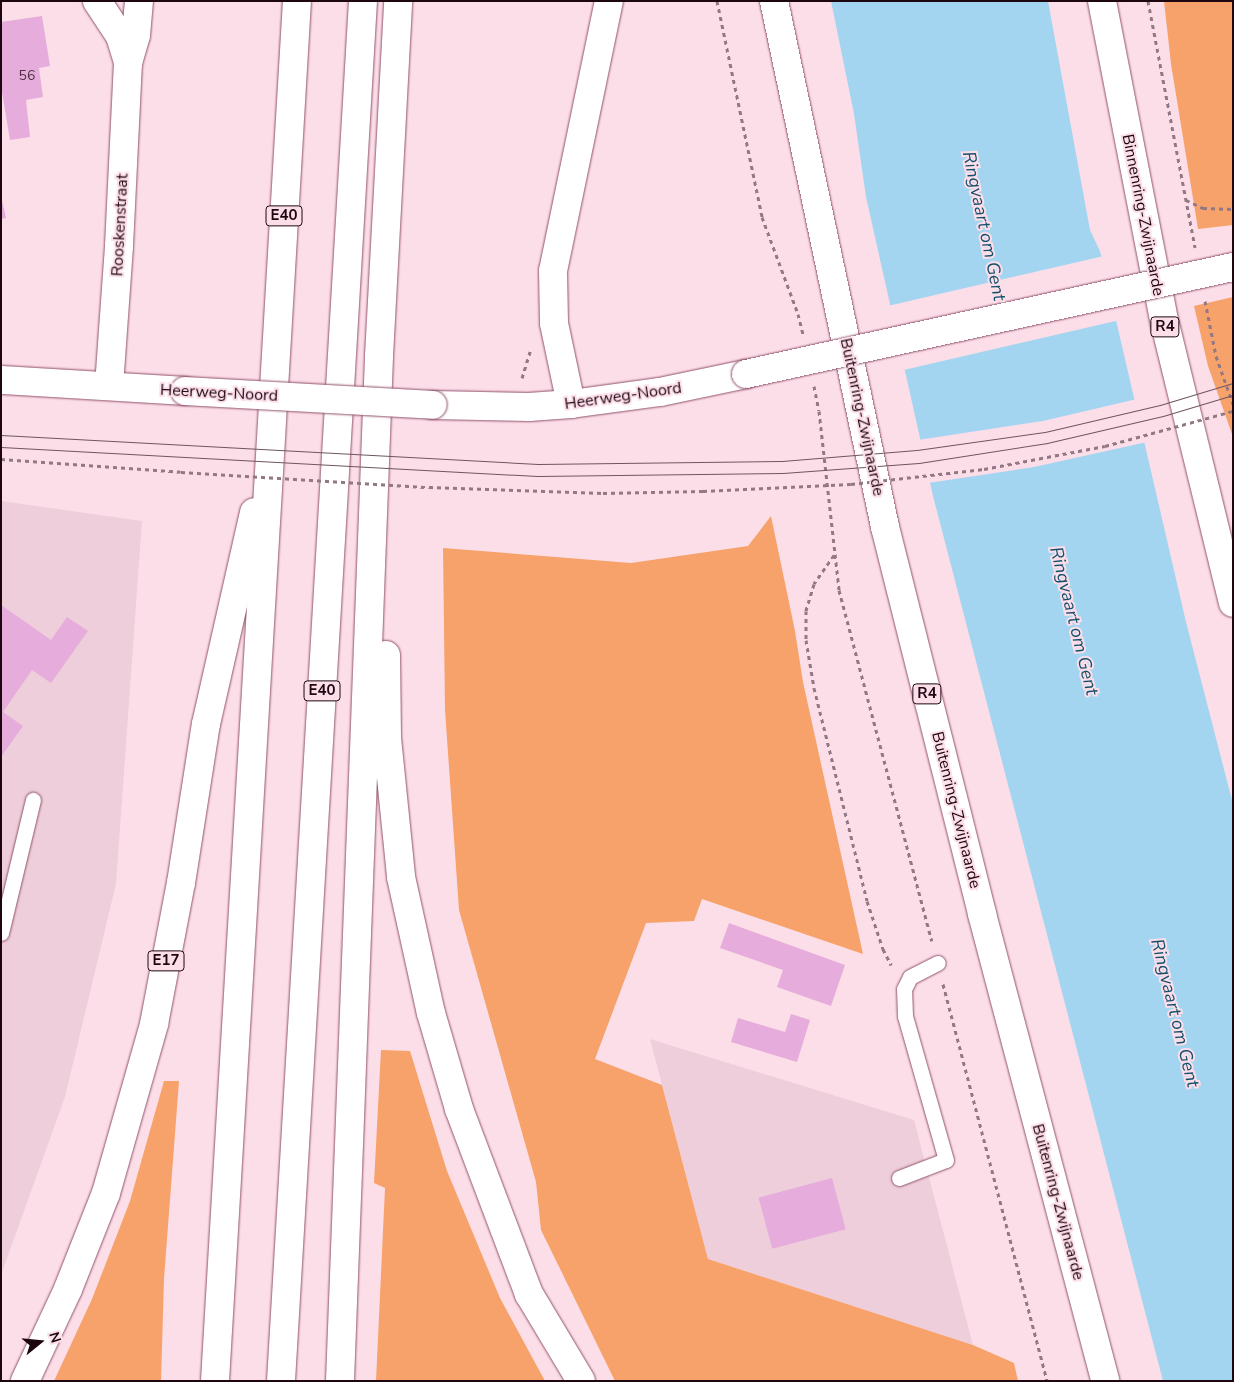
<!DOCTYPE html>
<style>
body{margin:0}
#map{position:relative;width:1234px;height:1382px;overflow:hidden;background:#fcdee9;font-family:"Nunito Sans",sans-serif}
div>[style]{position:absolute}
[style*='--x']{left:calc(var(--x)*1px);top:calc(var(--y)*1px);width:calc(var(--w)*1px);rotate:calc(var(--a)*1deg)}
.built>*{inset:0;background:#eeceda}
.green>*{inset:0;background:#f6a26a}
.water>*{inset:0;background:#a4d5f0}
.pier>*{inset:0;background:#fcdee9;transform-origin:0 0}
.building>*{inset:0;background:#e6acdb;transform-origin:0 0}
.path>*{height:3px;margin-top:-1.5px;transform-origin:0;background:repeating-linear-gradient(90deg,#927882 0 4px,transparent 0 8px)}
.roads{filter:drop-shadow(0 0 1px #91526d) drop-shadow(0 0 1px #91526d)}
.service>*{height:15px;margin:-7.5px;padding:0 7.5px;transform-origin:7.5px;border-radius:7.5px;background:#fff}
.minor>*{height:28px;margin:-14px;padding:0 14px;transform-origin:14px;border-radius:14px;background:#fff}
.tertiary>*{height:28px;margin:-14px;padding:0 14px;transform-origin:14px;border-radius:14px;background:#fff}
.secondary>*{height:28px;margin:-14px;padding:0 14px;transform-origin:14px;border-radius:14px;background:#fff}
.trunk>*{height:28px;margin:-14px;padding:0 14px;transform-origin:14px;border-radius:14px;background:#fff}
.motorway>*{height:28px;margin:-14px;padding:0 14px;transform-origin:14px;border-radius:14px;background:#fff}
.tram>*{height:1px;margin:-0.5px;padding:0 0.5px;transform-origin:0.5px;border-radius:0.5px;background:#6f5560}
.path-bridge>*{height:3px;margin-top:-1.5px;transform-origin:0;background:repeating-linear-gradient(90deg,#927882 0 4px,transparent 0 8px)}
.bridges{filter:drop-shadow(0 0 1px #91526d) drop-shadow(0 0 1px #91526d)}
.tertiary-bridge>*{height:28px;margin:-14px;padding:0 14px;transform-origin:14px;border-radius:14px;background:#fff}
span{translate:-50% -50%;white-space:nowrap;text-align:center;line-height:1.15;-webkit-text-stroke:4px #fcdee9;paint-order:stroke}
.number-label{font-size:14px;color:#4f3043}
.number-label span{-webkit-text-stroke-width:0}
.shield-label span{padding:1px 4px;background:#fcdee9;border:1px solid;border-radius:4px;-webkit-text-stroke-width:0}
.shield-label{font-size:15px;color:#1d0610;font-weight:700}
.street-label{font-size:16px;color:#1d0610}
.water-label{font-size:18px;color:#124f6b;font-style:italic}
.frame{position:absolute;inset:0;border:2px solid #1d0610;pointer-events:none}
.north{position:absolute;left:15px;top:1317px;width:50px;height:50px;-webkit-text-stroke:4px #fcdee9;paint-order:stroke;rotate:73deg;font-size:14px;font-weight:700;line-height:20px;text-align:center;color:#1d0610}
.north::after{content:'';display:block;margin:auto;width:18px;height:22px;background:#1d0610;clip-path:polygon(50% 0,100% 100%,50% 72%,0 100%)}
</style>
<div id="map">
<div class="built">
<div style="clip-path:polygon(1px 501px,142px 521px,116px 884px,65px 1097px,1px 1275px)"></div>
<div style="clip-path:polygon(650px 1039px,914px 1120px,973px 1345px,708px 1259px)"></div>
</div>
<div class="green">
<div style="clip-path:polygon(1164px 1px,1233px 1px,1233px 225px,1198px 229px,1171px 64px)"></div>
<div style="clip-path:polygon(1233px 297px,1233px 437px,1208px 366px,1194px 306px)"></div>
<div style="clip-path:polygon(771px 516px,795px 631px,803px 682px,863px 954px,702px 899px,694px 921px,646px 923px,595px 1059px,662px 1085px,708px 1259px,973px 1345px,1014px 1363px,1018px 1381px,615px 1381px,541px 1230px,536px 1182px,459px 910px,445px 710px,443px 548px,631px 563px,748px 546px)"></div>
<div style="clip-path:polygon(381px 1050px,410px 1051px,447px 1171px,500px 1298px,545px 1381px,376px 1381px,385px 1188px,374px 1183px)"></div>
<div style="clip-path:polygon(164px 1081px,179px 1081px,164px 1279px,161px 1381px,54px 1381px,92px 1299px,130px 1201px)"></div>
</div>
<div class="water">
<div style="clip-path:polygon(831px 1px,1048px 1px,1090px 230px,1100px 251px,1186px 622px,1233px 804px,1233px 1381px,1163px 1381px,933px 496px,866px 197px,854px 114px)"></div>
</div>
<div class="pier">
<div style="left:1104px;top:256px;width:66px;height:222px;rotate:77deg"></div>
<div style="clip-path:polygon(1137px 399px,1147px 442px,1034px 467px,928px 483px,918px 440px,1043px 421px)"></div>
</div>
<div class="building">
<div style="clip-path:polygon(42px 16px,50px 66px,39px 68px,43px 97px,26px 100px,30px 137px,10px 140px,1px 86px,1px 22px)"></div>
<div style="clip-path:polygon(1px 196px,6px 218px,1px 219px)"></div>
<div style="clip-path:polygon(1px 605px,51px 640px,67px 617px,88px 631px,51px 683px,32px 670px,3px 712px,23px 726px,1px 757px)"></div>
<div style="clip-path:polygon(729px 923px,845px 965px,831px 1006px,777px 987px,783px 970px,720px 948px)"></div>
<div style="clip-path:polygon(791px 1014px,810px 1020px,797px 1062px,731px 1042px,738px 1018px,785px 1032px)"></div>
<div style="left:832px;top:1178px;width:53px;height:76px;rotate:75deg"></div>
</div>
<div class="path">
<div style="--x:717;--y:1;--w:221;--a:78.2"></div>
<div style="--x:762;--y:217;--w:103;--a:69.6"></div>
<div style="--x:798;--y:314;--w:21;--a:76"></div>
<div style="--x:1148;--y:1;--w:251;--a:79.2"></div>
<div style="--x:1186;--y:200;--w:19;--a:25"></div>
<div style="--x:1203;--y:208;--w:30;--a:2"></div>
<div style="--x:1205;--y:301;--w:56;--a:78.7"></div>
<div style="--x:1216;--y:356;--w:51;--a:70.5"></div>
<div style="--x:522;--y:378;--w:28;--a:-73"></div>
<div style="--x:814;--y:386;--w:25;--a:79"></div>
<div style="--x:819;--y:411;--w:180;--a:83.6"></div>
<div style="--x:839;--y:590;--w:363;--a:75.2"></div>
<div style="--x:1;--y:459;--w:180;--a:4.1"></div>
<div style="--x:429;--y:487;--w:174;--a:2"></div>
<div style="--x:603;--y:493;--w:100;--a:-1.1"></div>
<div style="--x:834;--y:555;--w:35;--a:125"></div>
<div style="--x:814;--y:584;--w:28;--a:107"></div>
<div style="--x:806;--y:611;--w:29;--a:90"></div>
<div style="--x:806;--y:640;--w:49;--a:80.5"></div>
<div style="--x:814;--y:688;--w:219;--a:76"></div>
<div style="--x:867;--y:901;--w:51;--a:71.6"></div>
<div style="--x:883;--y:949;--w:18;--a:63"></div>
<div style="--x:943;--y:984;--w:410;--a:75.3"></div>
</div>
<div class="roads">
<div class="service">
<div style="--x:1;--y:933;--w:137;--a:-76.5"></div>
<div style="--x:899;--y:1178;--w:50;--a:-21"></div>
<div style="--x:946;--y:1160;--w:150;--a:-105.9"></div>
<div style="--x:905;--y:1016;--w:27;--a:-92"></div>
<div style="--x:904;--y:989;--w:13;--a:-63"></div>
<div style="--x:910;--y:977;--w:31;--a:-27"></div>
</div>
<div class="minor">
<div style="--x:97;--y:1;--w:42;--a:56.7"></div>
<div style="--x:120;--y:36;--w:28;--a:73"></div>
<div style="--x:109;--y:386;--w:140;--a:-85.9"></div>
<div style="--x:119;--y:246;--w:183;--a:-87.2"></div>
<div style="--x:128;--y:63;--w:29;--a:-74"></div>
<div style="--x:136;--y:35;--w:34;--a:-85"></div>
</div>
<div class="tertiary">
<div style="--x:1;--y:380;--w:184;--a:3.4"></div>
<div style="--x:433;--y:405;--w:96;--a:1.2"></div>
<div style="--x:529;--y:407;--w:42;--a:-4.1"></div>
<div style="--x:571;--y:404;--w:90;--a:-7.7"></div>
<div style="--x:660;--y:392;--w:88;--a:-11.8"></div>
</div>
<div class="secondary">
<div style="--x:571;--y:404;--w:83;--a:-101.9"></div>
<div style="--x:554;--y:323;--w:52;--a:-91.1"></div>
<div style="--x:553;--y:271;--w:276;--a:-78.3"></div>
</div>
<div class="trunk">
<div style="--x:774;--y:1;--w:538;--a:78.08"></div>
<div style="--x:885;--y:527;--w:399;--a:75.9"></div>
<div style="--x:982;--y:914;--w:483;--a:75.2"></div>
<div style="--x:1102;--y:1;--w:329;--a:79"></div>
<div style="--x:1165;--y:324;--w:287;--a:76.3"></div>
</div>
<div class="motorway">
<div style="--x:386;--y:655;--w:83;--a:89.3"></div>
<div style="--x:387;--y:738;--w:140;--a:84.2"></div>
<div style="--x:401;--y:877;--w:139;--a:77.6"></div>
<div style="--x:431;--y:1013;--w:100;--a:73.7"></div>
<div style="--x:459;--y:1109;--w:198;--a:69.3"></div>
<div style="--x:529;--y:1294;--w:101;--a:59.1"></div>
<div style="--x:25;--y:1381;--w:102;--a:-64.9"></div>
<div style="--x:68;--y:1289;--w:103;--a:-68.4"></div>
<div style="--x:106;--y:1193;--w:176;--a:-74.1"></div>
<div style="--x:154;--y:1024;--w:144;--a:-79.2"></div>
<div style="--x:181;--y:883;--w:161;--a:-81.1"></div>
<div style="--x:206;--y:724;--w:217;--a:-77.2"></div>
<div style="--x:215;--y:1381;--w:1382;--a:-86.6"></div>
<div style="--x:281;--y:1381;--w:1382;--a:-86.6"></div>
<div style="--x:340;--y:1381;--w:1026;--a:-87.82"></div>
<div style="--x:379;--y:356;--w:356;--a:-86.9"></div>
</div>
</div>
<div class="tram">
<div style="--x:1;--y:435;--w:538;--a:3.09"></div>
<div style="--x:538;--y:464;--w:244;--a:-0.7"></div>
<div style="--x:782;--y:461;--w:135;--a:-4.7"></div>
<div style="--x:917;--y:450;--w:129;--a:-8"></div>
<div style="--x:1045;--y:432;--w:118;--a:-13.2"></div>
<div style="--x:1160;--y:405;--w:76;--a:-16.8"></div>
<div style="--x:1;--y:447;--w:537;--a:3.1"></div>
<div style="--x:537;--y:476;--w:246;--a:-0.7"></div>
<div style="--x:783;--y:473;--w:136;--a:-4.2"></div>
<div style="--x:919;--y:463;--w:130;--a:-8.9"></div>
<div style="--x:1047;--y:443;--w:119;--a:-13.1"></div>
<div style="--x:1163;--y:416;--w:73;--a:-16.7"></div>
</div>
<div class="path-bridge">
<div style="--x:181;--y:472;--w:248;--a:3.5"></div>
<div style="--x:703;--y:491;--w:148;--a:-2.7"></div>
<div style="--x:851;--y:484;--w:134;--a:-6.4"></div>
<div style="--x:984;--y:469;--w:123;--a:-10.8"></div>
<div style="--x:1105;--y:446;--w:133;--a:-15.3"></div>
</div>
<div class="bridges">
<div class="tertiary-bridge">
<div style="--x:746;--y:374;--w:499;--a:-12.4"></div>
<div style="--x:185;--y:391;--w:248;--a:3.2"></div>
</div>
</div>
<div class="number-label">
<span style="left:27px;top:76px">56</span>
</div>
<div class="shield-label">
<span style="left:284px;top:216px">E40</span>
<span style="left:1165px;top:327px">R4</span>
<span style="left:322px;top:691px">E40</span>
<span style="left:927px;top:694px">R4</span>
<span style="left:166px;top:961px">E17</span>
</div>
<div class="street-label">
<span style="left:1143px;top:215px;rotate:79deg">Binnenring-Zwijnaarde</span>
<span style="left:120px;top:225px;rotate:-87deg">Rooskenstraat</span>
<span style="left:219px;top:393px;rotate:3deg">Heerweg-Noord</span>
<span style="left:623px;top:396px;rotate:-8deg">Heerweg-Noord</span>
<span style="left:862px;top:417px;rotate:78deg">Buitenring-Zwijnaarde</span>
<span style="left:956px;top:810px;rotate:76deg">Buitenring-Zwijnaarde</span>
<span style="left:1058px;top:1202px;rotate:75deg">Buitenring-Zwijnaarde</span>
</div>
<div class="water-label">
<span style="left:984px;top:226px;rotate:78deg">Ringvaart om Gent</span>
<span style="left:1074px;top:621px;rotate:76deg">Ringvaart om Gent</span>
<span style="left:1175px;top:1013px;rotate:76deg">Ringvaart om Gent</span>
</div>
<div class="frame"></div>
<div class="north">N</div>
</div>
